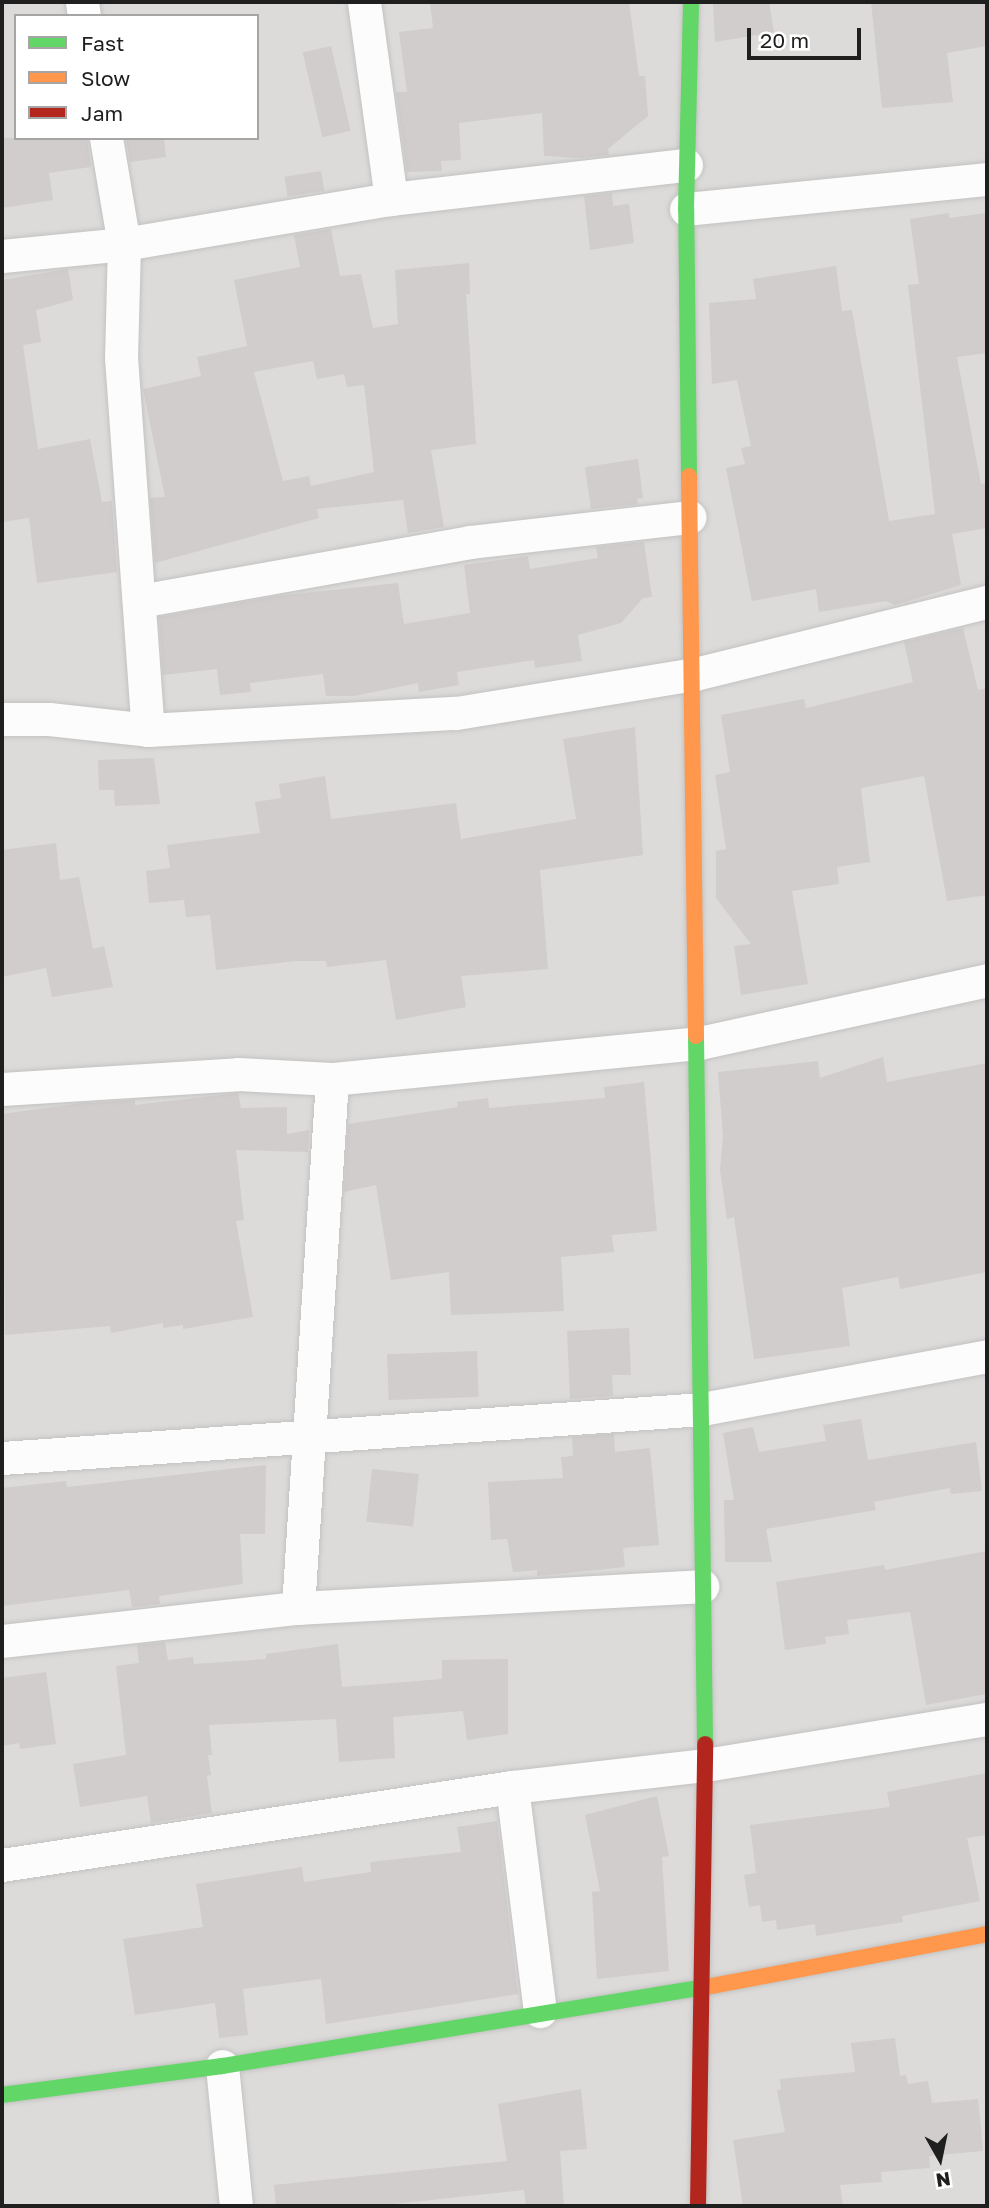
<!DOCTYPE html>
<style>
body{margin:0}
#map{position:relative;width:989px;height:2208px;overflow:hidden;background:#edebe9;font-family:"Golos Text",sans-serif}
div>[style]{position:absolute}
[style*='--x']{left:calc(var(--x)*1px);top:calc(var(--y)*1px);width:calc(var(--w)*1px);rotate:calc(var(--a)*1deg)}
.residential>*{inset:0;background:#dcdbda}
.building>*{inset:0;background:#d0cdcc;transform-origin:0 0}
.roads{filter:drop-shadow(0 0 2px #c3c2c1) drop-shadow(0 0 2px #c3c2c1)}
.street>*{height:33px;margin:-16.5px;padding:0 16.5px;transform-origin:16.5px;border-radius:16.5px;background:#fcfcfc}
.fast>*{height:16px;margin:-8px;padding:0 8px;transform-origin:8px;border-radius:8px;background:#63d668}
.slow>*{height:16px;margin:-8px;padding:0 8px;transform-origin:8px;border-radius:8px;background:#ff974d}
.jam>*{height:16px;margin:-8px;padding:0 8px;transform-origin:8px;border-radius:8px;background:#b3261e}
span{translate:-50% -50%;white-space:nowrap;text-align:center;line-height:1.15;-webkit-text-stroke:7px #fff;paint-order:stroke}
.frame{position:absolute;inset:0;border:4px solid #1f1f1f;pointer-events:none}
.legend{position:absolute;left:14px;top:14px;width:245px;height:126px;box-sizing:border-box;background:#fff;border:2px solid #a5a5a5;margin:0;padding:9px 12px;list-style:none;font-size:21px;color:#1f1f1f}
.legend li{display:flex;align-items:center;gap:14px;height:35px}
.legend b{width:35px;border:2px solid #a5a5a5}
.north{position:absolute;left:905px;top:2124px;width:70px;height:70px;-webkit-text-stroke:5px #fff;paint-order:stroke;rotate:171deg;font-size:19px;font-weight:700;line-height:28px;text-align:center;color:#1f1f1f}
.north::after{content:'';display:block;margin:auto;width:24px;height:32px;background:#1f1f1f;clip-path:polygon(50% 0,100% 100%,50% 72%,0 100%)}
.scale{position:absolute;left:747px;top:28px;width:114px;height:32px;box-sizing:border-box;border:4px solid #1f1f1f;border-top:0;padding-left:9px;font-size:21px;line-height:24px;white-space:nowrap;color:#1f1f1f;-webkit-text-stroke:5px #fff;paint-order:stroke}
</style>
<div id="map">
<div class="residential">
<div style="clip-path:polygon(evenodd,2px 2px,987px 2px,987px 2206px,2px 2206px,2px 2px,16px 16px,257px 16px,257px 138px,16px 138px,16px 16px)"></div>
</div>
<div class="building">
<div style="clip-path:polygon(430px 2px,629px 2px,639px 76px,645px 76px,648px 116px,608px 149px,609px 155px,580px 158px,544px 156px,542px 113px,459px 123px,461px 160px,441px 161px,442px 171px,407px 172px,396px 92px,407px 92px,399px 32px,433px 28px)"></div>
<div style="clip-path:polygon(713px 2px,769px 2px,774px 32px,715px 42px)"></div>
<div style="clip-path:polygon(871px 2px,987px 2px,987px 46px,947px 53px,953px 102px,882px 108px)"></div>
<div style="left:331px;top:46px;width:87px;height:29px;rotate:77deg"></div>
<div style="clip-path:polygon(2px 138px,87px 138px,91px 167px,49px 173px,53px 200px,2px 208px)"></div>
<div style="clip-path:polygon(126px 138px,164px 138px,166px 157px,130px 162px)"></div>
<div style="left:321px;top:171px;width:20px;height:37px;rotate:81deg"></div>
<div style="clip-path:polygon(612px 193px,613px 206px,629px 204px,634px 243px,590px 250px,584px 196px)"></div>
<div style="clip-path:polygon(949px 213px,949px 218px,987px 213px,987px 353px,957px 357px,981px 484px,987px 483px,987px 528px,952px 534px,961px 585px,895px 605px,886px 601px,819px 612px,816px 589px,752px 601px,726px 468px,745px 464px,741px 448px,751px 446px,737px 380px,712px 384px,709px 303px,756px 299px,753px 279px,836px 266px,842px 311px,852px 310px,889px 521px,935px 514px,908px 285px,919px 284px,910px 219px)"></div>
<div style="clip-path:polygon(evenodd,331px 229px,340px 276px,361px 274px,373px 328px,398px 324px,395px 270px,469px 263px,470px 294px,466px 294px,476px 444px,431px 450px,444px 527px,408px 533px,403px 500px,317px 509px,319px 518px,155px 563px,150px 498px,165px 497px,143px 389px,201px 376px,197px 357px,247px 346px,248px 350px,234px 280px,300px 267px,294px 235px,331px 229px,313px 361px,317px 379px,344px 374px,347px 387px,364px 385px,374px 472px,311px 486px,309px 476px,283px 481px,254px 372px,313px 361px)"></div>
<div style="clip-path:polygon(68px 269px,73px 300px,36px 310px,41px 342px,23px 345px,38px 449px,90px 439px,102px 502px,112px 501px,117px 572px,37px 583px,29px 518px,2px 522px,2px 280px)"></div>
<div style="clip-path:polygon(638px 459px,643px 498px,637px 499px,638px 504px,591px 509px,585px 467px)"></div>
<div style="clip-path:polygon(644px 542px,652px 597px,643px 598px,621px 623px,578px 635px,582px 661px,535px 668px,534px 660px,457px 672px,459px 685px,419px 692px,418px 683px,354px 696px,326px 696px,323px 674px,250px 683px,251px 692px,220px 695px,217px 669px,163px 675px,159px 617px,276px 596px,398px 583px,404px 624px,470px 613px,464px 565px,528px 556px,530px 569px,598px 558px,596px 547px)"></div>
<div style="clip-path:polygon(963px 628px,978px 690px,987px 688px,987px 895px,947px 901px,924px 776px,861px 788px,870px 862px,837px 867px,839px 884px,792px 891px,808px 984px,741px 995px,734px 946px,751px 944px,716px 898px,716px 851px,726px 849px,715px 775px,730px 772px,721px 715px,804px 699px,806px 708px,913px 682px,904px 642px)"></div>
<div style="clip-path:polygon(635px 727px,643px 855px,540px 870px,548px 969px,461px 976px,466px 1007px,396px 1020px,386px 960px,327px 967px,326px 961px,296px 961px,216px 970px,210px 915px,186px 917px,184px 900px,149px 903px,146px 871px,170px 868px,167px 845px,260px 833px,255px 802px,281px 798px,279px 784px,325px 776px,331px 819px,456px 803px,461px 839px,576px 819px,563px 739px)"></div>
<div style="clip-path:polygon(154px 758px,160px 804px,115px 806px,114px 790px,99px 790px,98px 760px)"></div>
<div style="clip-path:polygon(56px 843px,60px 880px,79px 877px,93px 949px,104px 946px,113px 987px,52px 997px,46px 968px,2px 977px,2px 850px)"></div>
<div style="clip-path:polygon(883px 1057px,887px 1082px,987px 1063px,987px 1272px,900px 1289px,898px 1277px,842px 1288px,850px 1346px,754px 1359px,734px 1217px,727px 1219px,720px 1170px,723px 1137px,718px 1072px,818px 1061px,820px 1078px)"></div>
<div style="clip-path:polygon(644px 1082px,657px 1231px,612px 1235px,614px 1252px,561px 1257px,564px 1311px,451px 1315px,449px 1272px,391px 1280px,376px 1185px,344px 1192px,348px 1124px,458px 1107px,457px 1102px,488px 1098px,489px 1108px,605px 1098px,604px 1087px)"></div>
<div style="clip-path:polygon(238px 1093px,241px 1108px,287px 1107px,287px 1134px,309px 1130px,308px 1152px,236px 1150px,244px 1220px,236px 1221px,253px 1317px,183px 1329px,183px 1325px,163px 1328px,163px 1323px,111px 1333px,110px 1326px,5px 1335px,2px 1114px,82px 1103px,135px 1100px,135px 1105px)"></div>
<div style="clip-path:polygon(629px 1328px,631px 1375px,612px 1375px,613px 1396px,570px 1399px,567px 1331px)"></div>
<div style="left:477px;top:1351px;width:46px;height:90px;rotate:88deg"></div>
<div style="clip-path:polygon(861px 1419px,868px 1460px,976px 1442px,982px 1491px,951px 1494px,950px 1488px,874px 1502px,876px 1510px,766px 1529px,772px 1562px,725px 1562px,724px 1500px,734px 1500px,723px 1433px,753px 1427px,759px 1452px,826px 1441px,823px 1425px)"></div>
<div style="clip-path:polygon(614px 1434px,615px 1452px,650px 1448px,659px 1545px,623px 1548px,625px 1567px,537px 1576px,537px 1570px,513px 1572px,507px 1539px,491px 1540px,488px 1482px,563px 1478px,561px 1457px,573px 1456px,572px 1437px)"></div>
<div style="clip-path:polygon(266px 1465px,265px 1534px,240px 1534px,243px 1584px,159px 1596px,160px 1604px,132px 1607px,129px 1590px,2px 1606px,2px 1488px,66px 1481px,67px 1487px)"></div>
<div style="left:372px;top:1469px;width:47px;height:53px;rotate:6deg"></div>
<div style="clip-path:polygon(987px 1551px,987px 1694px,926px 1705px,910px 1612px,847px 1620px,849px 1634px,825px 1637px,826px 1644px,785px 1650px,776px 1582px,884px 1565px,885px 1570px)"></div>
<div style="clip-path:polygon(165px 1642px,168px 1660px,193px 1657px,194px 1664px,266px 1659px,266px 1654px,338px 1644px,342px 1687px,442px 1679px,442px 1660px,508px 1659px,508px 1734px,467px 1740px,463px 1711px,393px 1717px,395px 1758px,339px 1762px,336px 1719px,209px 1725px,212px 1755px,208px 1755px,211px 1775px,207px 1776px,212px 1813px,151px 1823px,147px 1796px,80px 1807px,73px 1764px,126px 1755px,116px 1666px,139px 1663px,137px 1645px)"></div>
<div style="clip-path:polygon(46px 1672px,56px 1744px,20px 1749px,19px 1743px,2px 1746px,2px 1678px)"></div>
<div style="clip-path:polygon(987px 1773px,987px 1835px,967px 1838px,980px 1901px,902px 1916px,903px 1922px,816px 1936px,815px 1924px,777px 1930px,776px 1920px,762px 1922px,760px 1905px,749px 1907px,744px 1875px,756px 1873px,750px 1825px,890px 1807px,887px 1792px)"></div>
<div style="clip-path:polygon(657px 1796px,669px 1856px,662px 1857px,669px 1971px,597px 1979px,592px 1892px,600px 1891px,585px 1815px)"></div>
<div style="clip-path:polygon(497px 1821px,518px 1994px,326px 2024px,321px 1979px,243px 1989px,248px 2035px,219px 2038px,215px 2003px,135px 2015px,123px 1939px,203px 1927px,196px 1884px,302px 1867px,304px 1882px,371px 1872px,370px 1862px,461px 1852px,457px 1827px)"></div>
<div style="clip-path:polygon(895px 2038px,900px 2076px,906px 2075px,908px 2084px,928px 2081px,932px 2103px,978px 2099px,983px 2151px,929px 2156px,930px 2168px,881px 2172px,882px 2182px,840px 2185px,843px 2206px,743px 2206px,733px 2140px,785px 2132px,777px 2090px,781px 2089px,780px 2079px,855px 2072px,851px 2043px)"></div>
<div style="clip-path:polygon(581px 2089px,587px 2149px,560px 2151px,564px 2206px,526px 2206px,524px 2190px,375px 2206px,276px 2206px,274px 2185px,507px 2161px,498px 2104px)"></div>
</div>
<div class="roads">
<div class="street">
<div style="--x:82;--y:2;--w:14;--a:82"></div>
<div style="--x:364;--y:2;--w:199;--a:82.2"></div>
<div style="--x:106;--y:138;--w:108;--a:80.4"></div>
<div style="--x:124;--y:244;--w:113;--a:91.5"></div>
<div style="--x:121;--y:357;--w:374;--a:85.9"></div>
<div style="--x:686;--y:209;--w:302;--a:-5.7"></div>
<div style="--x:2;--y:256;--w:123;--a:-5.6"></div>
<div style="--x:124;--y:244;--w:271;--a:-9.6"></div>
<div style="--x:391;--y:199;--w:297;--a:-6.6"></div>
<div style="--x:139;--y:601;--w:336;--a:-10.1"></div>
<div style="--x:470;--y:542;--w:221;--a:-6.5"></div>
<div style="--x:2;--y:719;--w:47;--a:0"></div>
<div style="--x:49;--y:719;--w:100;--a:6.3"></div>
<div style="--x:148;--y:730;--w:308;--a:-3.2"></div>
<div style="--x:456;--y:713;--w:242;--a:-9.3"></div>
<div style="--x:695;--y:674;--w:301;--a:-13.9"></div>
<div style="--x:2;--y:1089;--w:236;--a:-3.6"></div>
<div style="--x:238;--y:1074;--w:94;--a:3"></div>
<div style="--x:332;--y:1079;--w:369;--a:-5.6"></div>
<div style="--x:699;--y:1043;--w:295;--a:-12.3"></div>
<div style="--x:2;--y:1458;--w:702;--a:-4"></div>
<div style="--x:702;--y:1409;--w:290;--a:-10.5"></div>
<div style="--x:298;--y:1608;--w:530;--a:-86.32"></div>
<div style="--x:2;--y:1641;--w:298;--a:-6.4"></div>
<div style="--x:298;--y:1608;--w:405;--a:-3.1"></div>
<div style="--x:512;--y:1787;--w:226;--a:82.9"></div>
<div style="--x:2;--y:1865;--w:516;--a:-8.7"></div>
<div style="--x:512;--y:1787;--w:194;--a:-6.5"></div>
<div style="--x:705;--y:1765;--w:286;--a:-9.3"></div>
<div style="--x:222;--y:2066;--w:141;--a:84.3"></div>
</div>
<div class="fast">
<div style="--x:689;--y:476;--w:267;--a:-90.6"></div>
<div style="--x:686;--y:209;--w:207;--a:-88.6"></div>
<div style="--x:696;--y:1036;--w:708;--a:89.27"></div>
<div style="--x:2;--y:2095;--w:222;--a:-7.5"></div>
<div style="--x:222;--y:2066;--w:496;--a:-9.3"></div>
</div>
<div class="slow">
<div style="--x:689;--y:476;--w:560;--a:89.28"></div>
<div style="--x:712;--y:1986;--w:280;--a:-10.7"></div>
</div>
<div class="jam">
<div style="--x:698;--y:2206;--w:462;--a:-89.1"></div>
</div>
</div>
<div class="frame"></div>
<ul class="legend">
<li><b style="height:9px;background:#63d668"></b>Fast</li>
<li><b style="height:9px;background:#ff974d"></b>Slow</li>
<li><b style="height:9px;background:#b3261e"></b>Jam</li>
</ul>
<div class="north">N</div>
<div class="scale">20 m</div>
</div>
